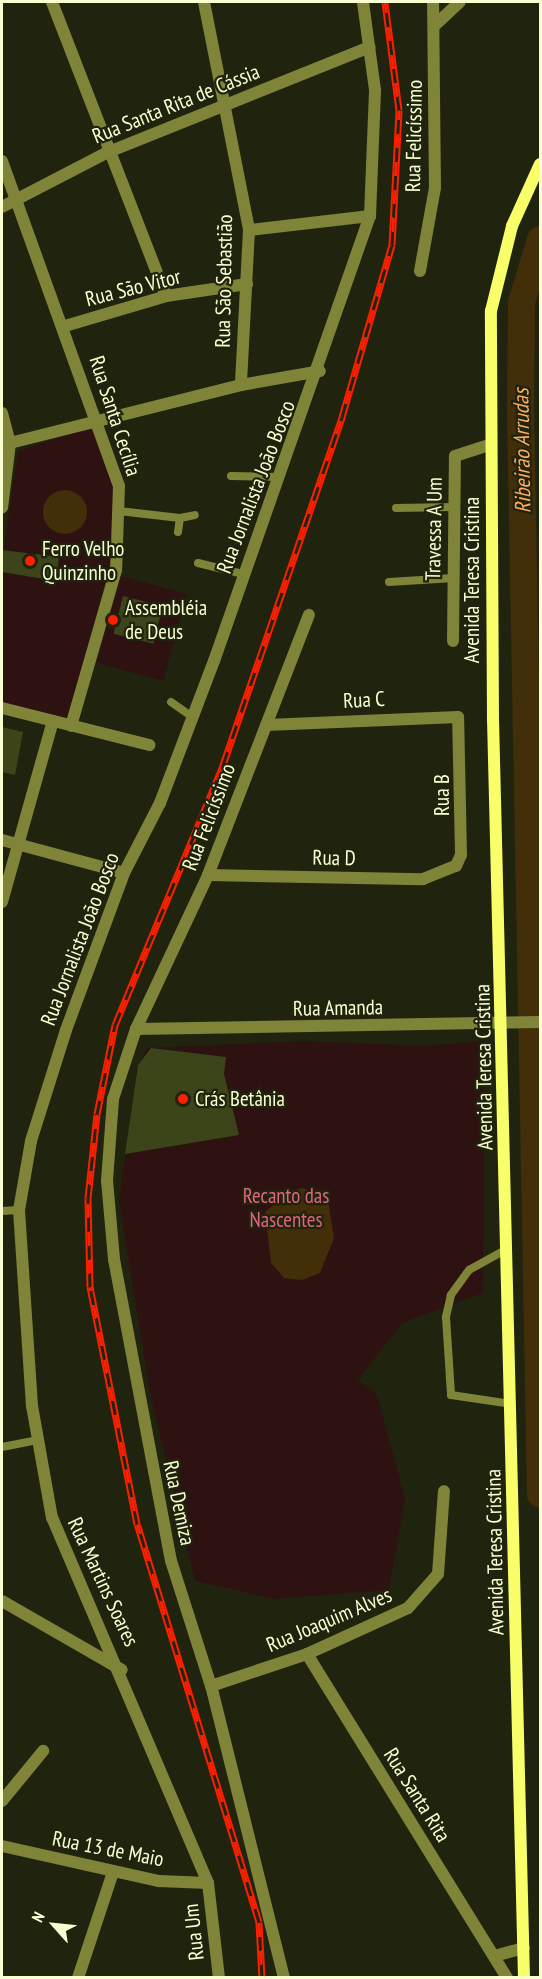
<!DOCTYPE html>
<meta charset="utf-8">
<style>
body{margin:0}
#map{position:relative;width:542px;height:1979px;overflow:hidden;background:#20240e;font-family:"PT Sans Narrow",sans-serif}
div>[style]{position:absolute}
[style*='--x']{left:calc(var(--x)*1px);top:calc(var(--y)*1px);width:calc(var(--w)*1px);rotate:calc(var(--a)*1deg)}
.green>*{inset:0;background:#2e1111;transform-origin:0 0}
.water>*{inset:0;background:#422e09}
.round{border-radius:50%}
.river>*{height:27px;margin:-13.5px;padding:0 13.5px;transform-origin:13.5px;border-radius:13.5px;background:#422e09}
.building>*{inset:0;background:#3b4519;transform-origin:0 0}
.lane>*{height:8px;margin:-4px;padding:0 4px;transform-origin:4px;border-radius:4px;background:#7f8438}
.street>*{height:12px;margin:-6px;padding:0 6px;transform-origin:6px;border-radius:6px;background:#7f8438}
.secondary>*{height:12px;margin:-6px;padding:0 6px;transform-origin:6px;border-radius:6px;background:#f8ff68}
.rail>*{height:7px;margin-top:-3.5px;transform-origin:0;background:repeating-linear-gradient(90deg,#20240e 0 14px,#fc1f00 0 28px);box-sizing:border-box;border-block:2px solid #fc1f00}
.dots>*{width:16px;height:16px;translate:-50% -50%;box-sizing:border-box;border:3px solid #20240e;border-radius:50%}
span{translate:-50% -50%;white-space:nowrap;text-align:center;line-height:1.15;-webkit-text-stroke:4.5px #20240e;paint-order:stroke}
.street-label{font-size:21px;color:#f9ffd1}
.poi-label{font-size:21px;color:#f9ffd1}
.left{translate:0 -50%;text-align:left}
.park-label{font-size:21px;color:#e26280}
.water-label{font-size:22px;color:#ffac5f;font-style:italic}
.frame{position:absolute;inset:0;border:3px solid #f9ffd1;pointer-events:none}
.north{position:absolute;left:24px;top:1895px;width:60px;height:60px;-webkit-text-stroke:4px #20240e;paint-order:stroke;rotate:297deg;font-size:16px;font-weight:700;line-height:24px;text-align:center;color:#f9ffd1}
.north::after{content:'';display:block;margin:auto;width:21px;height:27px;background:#f9ffd1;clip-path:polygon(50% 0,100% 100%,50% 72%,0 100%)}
</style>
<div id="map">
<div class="green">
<div style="clip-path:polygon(95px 426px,113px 489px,112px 555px,68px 720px,2px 703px,2px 561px,18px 451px)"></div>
<div style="left:120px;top:576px;width:69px;height:90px;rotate:15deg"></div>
<div style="clip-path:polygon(305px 1041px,422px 1046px,485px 1041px,483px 1293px,402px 1323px,358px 1380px,377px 1395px,405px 1499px,389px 1590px,275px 1599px,195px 1581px,151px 1397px,119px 1200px,137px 1068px,147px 1048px)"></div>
</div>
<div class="water">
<div class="round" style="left:43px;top:490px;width:44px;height:44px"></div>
<div style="clip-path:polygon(303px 1188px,328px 1200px,334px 1238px,320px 1273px,302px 1280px,284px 1278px,271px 1263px,265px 1212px,290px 1191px)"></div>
</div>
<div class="river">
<div style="--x:540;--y:239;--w:66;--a:106.8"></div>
<div style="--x:521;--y:302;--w:111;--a:90.5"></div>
<div style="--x:520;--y:413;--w:1081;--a:88.94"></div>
</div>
<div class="building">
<div style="clip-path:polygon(2px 550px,59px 557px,56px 581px,2px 572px)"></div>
<div style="left:123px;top:596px;width:41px;height:39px;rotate:14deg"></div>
<div style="clip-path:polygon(2px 727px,23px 732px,15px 775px,2px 772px)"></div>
<div style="clip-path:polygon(151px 1048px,226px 1057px,224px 1074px,239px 1135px,125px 1154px,138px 1065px)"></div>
</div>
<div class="lane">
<div style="--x:231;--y:476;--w:49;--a:1.2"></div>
<div style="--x:396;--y:508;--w:58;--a:-1"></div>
<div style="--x:119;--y:511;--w:61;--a:6.5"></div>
<div style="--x:178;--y:532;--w:14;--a:-82"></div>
<div style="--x:180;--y:518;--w:15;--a:-11"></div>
<div style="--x:198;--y:563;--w:46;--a:13.7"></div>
<div style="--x:389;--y:582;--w:65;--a:-3.5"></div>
<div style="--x:171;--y:702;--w:24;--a:35"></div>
<div style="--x:2;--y:1211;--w:17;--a:-3"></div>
<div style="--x:507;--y:1249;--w:43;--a:151.1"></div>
<div style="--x:469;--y:1270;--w:31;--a:126"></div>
<div style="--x:451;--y:1295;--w:23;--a:103"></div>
<div style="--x:446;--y:1317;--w:78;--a:86.3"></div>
<div style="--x:451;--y:1395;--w:61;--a:8.5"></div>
<div style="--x:2;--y:1447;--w:37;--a:-11"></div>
</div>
<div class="street">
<div style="--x:52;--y:2;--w:315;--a:68.8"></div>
<div style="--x:204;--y:2;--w:232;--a:78.8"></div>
<div style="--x:249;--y:230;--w:155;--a:93"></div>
<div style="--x:434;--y:26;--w:35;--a:-43"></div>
<div style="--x:2;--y:161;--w:345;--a:70.2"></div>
<div style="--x:119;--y:486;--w:84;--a:92"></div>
<div style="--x:116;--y:570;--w:162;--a:106.1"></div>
<div style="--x:2;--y:207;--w:117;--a:-27.4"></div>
<div style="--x:106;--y:153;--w:284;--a:-21.9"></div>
<div style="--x:249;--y:230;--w:122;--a:-6.6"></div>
<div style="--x:420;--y:271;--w:84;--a:-79.8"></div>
<div style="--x:435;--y:188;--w:186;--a:-90.6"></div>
<div style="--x:65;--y:326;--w:105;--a:-16.5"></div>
<div style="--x:166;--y:296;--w:82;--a:-8.4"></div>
<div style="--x:2;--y:413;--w:31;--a:75"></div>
<div style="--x:10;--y:443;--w:65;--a:97"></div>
<div style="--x:2;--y:445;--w:246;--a:-14.1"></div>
<div style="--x:241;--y:385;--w:80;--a:-10"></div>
<div style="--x:453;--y:641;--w:185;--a:-89.4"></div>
<div style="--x:455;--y:456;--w:38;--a:-18"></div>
<div style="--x:2;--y:708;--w:152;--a:14.1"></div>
<div style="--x:2;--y:840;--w:126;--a:15.1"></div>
<div style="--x:208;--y:875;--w:215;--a:1.1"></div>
<div style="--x:423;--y:879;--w:35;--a:-22"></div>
<div style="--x:456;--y:866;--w:12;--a:-66"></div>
<div style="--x:461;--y:855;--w:138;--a:-91.2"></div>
<div style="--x:458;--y:717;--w:192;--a:177.6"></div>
<div style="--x:2;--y:902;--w:188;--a:-74.3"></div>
<div style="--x:136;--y:1029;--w:404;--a:-1"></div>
<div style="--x:2;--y:1601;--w:138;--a:29.9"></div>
<div style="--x:307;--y:1654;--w:381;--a:58.3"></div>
<div style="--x:211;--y:1686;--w:101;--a:-18.4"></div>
<div style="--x:307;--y:1654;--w:111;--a:-24.5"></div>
<div style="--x:408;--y:1608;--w:45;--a:-48.6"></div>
<div style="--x:438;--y:1574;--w:83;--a:-85.9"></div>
<div style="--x:2;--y:1801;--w:65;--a:-50.6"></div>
<div style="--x:2;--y:1846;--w:161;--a:12.6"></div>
<div style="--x:159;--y:1881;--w:49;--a:2.3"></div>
<div style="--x:494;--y:1956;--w:31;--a:-15"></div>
<div style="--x:78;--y:1978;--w:112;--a:-71.7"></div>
<div style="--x:219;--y:1978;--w:96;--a:-96.6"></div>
<div style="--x:208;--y:1883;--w:397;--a:-113.1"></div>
<div style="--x:52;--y:1518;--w:114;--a:-100.1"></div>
<div style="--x:32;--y:1406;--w:196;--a:-93.8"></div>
<div style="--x:19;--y:1210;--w:70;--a:-80.1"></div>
<div style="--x:31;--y:1141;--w:116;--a:-72.5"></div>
<div style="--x:66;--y:1030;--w:167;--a:-69.7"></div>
<div style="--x:124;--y:873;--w:79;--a:-62.8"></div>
<div style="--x:160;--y:803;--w:152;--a:-69.2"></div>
<div style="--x:214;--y:661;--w:472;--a:-70.7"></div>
<div style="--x:370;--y:216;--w:126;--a:-87.7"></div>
<div style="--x:375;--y:90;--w:89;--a:-97.8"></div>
<div style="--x:284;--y:1978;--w:301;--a:-104"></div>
<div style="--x:211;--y:1686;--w:131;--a:-107.7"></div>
<div style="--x:171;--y:1561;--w:307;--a:-100.7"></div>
<div style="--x:114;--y:1259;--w:78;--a:-95.1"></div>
<div style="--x:107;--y:1181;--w:82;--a:-85.8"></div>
<div style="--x:113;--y:1099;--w:74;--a:-71.8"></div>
<div style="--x:136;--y:1029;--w:170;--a:-64.9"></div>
<div style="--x:208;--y:875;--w:279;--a:-68.8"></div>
</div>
<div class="secondary">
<div style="--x:524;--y:1978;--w:1257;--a:-91.41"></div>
<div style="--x:493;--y:721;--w:410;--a:-90.3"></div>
<div style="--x:491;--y:311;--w:88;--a:-76.1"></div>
<div style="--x:512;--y:226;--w:68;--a:-65.7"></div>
</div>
<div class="rail">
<div style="--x:262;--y:1978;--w:56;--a:-93.1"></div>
<div style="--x:259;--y:1922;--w:416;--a:-107"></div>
<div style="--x:137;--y:1524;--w:242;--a:-101.2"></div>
<div style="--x:90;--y:1287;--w:89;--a:-91.3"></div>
<div style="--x:88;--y:1198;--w:84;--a:-83.9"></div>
<div style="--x:97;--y:1114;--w:91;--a:-78.6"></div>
<div style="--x:115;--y:1025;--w:282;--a:-67.4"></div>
<div style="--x:223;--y:765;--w:368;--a:-71.1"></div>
<div style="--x:342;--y:417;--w:179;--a:-73.8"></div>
<div style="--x:392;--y:245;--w:135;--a:-87"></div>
<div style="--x:399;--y:110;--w:109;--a:-97.4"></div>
</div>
<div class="dots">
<div style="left:30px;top:561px;background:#fc1f00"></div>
<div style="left:113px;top:620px;background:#fc1f00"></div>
<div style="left:183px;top:1099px;background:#fc1f00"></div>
</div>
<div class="street-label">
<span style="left:176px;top:104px;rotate:-22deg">Rua Santa Rita de Cássia</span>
<span style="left:414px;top:136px;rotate:-89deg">Rua Felicíssimo</span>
<span style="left:224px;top:281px;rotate:-89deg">Rua São Sebastião</span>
<span style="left:133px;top:288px;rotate:-14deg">Rua São Vitor</span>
<span style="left:115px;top:416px;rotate:72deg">Rua Santa Cecília</span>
<span style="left:256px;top:487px;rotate:-69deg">Rua Jornalista João Bosco</span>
<span style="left:434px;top:529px;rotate:-89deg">Travessa A Um</span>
<span style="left:472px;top:580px;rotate:-90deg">Avenida Teresa Cristina</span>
<span style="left:364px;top:700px;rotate:-3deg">Rua C</span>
<span style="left:442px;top:795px;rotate:-90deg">Rua B</span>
<span style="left:209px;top:817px;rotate:-69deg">Rua Felicíssimo</span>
<span style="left:334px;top:858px;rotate:1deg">Rua D</span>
<span style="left:80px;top:939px;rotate:-69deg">Rua Jornalista João Bosco</span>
<span style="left:338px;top:1008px;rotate:-1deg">Rua Amanda</span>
<span style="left:484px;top:1067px;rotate:-91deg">Avenida Teresa Cristina</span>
<span style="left:179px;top:1503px;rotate:78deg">Rua Demiza</span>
<span style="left:495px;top:1552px;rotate:-91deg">Avenida Teresa Cristina</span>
<span style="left:103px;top:1582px;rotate:65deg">Rua Martins Soares</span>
<span style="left:329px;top:1620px;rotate:-23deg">Rua Joaquim Alves</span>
<span style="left:417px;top:1795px;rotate:58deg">Rua Santa Rita</span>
<span style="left:108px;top:1849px;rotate:11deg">Rua 13 de Maio</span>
<span style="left:194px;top:1932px;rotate:-96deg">Rua Um</span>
</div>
<div class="poi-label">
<span class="left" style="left:42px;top:561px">Ferro Velho<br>Quinzinho</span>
<span class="left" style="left:125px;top:620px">Assembléia<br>de Deus</span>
<span class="left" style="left:195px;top:1099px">Crás Betânia</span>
</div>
<div class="park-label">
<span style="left:286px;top:1208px">Recanto das<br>Nascentes</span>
</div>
<div class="water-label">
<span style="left:522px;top:451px;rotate:-91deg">Ribeirão Arrudas</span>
</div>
<div class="frame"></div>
<div class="north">N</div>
</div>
